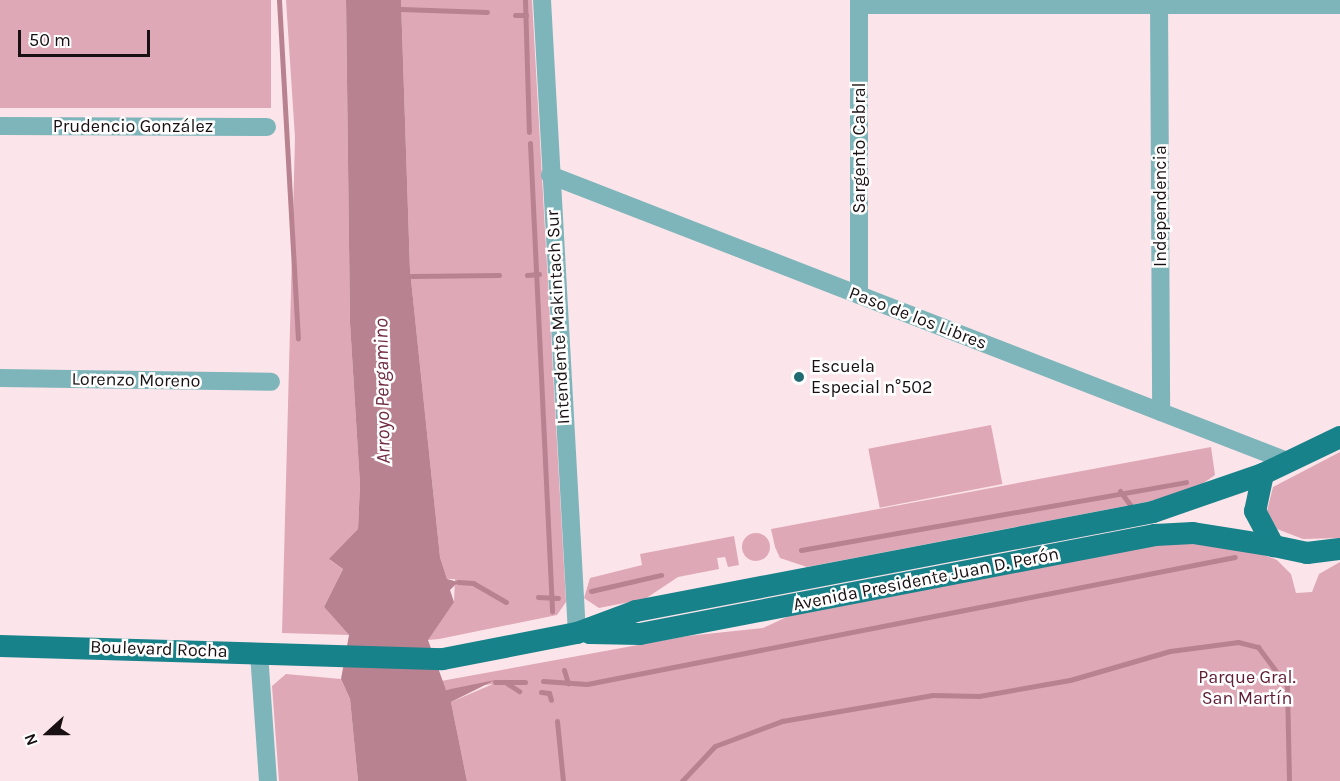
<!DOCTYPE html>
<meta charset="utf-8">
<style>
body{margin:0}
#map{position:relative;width:1340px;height:781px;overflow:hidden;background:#fce5ea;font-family:Karla,sans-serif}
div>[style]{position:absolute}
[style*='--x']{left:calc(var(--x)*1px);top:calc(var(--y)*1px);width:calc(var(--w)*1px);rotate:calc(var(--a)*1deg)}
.green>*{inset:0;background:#dfa8b6;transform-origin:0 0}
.round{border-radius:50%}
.water>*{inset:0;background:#b98290}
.stream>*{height:5px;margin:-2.5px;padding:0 2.5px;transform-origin:2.5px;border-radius:2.5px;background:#b98290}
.minor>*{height:18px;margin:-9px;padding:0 9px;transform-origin:9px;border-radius:9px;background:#7db5ba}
.major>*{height:22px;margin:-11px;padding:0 11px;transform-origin:11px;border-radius:11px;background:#18828a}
.dots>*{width:16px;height:16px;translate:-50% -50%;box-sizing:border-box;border:3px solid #fff;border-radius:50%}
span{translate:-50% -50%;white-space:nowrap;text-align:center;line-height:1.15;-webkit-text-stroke:5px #fff;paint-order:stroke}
.street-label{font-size:18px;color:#181012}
.poi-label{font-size:18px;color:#181012}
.left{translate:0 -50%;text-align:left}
.park-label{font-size:18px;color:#601c34}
.water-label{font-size:20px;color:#712c43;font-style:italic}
.north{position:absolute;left:18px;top:703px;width:60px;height:60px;-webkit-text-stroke:4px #fff;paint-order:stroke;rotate:249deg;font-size:16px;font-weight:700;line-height:24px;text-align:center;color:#181012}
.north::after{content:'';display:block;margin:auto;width:21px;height:27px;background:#181012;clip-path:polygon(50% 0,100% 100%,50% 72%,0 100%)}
.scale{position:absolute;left:18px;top:30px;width:132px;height:27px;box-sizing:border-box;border:3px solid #181012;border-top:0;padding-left:8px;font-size:18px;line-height:21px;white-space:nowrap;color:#181012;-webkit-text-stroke:4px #fff;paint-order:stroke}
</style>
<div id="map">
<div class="green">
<div style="left:0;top:0;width:271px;height:108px"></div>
<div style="clip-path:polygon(286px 0,346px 0,350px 323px,360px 485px,358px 529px,330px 560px,343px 569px,324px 607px,349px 635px,282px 633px,295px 138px)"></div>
<div style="clip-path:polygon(401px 0,532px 0,566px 602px,557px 615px,439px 639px,428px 640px,429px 632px,454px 602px,455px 579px,447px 579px,440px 557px,410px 270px)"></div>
<div style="left:991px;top:425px;width:60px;height:125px;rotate:79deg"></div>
<div style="clip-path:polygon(1211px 447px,1215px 475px,1188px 494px,807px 567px,780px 558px,775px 547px,771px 529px)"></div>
<div style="clip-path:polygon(1340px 452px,1340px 538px,1303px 539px,1277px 529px,1267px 511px,1273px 487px)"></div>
<div class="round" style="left:742px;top:533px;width:28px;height:28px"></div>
<div style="clip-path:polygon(734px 536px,739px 565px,728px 567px,725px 557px,717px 558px,719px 569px,678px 577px,645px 599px,599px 608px,584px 598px,590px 578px,642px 565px,640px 554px)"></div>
<div style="clip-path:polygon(1169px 542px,1243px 547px,1277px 560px,1291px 574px,1296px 593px,1312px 592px,1319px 574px,1340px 562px,1340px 781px,467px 781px,451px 702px,493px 684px,446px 690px,441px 681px,687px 636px,763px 628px,789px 616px)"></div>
<div style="clip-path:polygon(286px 674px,341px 679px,350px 699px,358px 781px,279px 781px,272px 686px)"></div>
</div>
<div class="water">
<div style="clip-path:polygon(346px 0,401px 0,410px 270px,440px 557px,447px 579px,458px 582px,450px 590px,454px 602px,428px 640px,446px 690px,495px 680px,451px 702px,467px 781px,358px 781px,350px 699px,341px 679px,349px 635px,324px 607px,343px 569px,329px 559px,358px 529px,360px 485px,350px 323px)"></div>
</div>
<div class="stream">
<div style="--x:279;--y:0;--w:339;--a:86.8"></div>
<div style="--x:525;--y:0;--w:132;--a:88.3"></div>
<div style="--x:401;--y:9;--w:86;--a:2"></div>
<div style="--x:515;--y:15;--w:11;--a:0"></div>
<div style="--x:530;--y:143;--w:469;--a:87.3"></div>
<div style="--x:527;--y:275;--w:12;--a:-5"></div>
<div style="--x:411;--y:276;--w:88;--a:-0.7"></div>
<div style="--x:1120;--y:491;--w:22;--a:54"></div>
<div style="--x:801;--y:550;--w:391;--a:-10"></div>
<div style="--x:458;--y:582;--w:15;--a:4"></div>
<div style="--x:473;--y:583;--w:38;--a:30"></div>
<div style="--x:591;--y:591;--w:72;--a:-12.9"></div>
<div style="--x:538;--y:597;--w:20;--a:3"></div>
<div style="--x:564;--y:670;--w:14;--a:73"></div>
<div style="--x:543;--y:681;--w:44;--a:3.9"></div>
<div style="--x:587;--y:684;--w:660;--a:-11.09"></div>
<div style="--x:495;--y:682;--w:30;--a:0"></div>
<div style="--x:505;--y:682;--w:17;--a:33"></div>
<div style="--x:541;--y:692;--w:8;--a:7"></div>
<div style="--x:549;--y:693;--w:7;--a:74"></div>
<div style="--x:557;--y:721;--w:60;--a:84.3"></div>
<div style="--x:682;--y:781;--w:48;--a:-46.7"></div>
<div style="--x:715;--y:746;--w:72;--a:-20.5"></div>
<div style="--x:782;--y:721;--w:153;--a:-9.8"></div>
<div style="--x:933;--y:695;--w:46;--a:1.2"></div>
<div style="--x:979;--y:696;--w:92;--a:-10"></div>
<div style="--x:1070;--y:680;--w:104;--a:-16.2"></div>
<div style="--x:1170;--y:651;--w:69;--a:-7.5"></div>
<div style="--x:1238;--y:642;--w:21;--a:14"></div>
<div style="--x:1258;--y:647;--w:49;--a:53.4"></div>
<div style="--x:1287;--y:686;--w:95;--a:88.8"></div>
</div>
<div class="minor">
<div style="--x:542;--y:0;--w:634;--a:86.84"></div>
<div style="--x:1159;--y:0;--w:412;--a:89.7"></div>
<div style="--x:859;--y:5;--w:481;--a:0"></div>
<div style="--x:0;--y:126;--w:267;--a:0.2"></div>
<div style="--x:550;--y:175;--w:791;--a:21.21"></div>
<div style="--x:859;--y:295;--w:295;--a:-90"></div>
<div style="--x:0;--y:378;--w:271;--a:0.8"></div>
<div style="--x:259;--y:653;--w:128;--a:86"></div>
</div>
<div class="major">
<div style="--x:1263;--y:474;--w:38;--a:102"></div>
<div style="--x:1255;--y:511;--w:40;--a:62"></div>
<div style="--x:1274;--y:546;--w:34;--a:12"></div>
<div style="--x:1307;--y:553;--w:33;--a:-7"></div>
<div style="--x:590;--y:633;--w:50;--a:1.1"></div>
<div style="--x:640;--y:634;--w:524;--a:-10.88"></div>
<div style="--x:1155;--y:535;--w:38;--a:-3"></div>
<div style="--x:1193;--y:533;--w:82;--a:9.1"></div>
<div style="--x:0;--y:646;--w:443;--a:1.7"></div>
<div style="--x:443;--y:659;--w:136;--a:-11"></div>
<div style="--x:577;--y:633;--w:63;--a:-20.4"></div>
<div style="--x:636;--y:611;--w:526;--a:-10.84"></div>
<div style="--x:1153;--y:512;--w:116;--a:-19.1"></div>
<div style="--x:1263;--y:474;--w:85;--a:-25.7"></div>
</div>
<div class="dots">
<div style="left:799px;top:377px;background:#206b72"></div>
</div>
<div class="street-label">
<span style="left:133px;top:126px">Prudencio González</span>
<span style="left:859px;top:148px;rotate:-90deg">Sargento Cabral</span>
<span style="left:1160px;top:206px;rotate:-90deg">Independencia</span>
<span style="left:558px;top:317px;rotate:-93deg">Intendente Makintach Sur</span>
<span style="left:918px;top:318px;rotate:21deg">Paso de los Libres</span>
<span style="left:136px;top:380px;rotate:1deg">Lorenzo Moreno</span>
<span style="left:926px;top:579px;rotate:-11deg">Avenida Presidente Juan D. Perón</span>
<span style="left:159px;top:649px;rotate:2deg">Boulevard Rocha</span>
</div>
<div class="poi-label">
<span class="left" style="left:811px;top:377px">Escuela<br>Especial n°502</span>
</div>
<div class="park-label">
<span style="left:1247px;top:688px">Parque Gral.<br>San Martín</span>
</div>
<div class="water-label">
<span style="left:382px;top:391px;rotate:-91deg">Arroyo Pergamino</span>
</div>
<div class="north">N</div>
<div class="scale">50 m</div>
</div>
